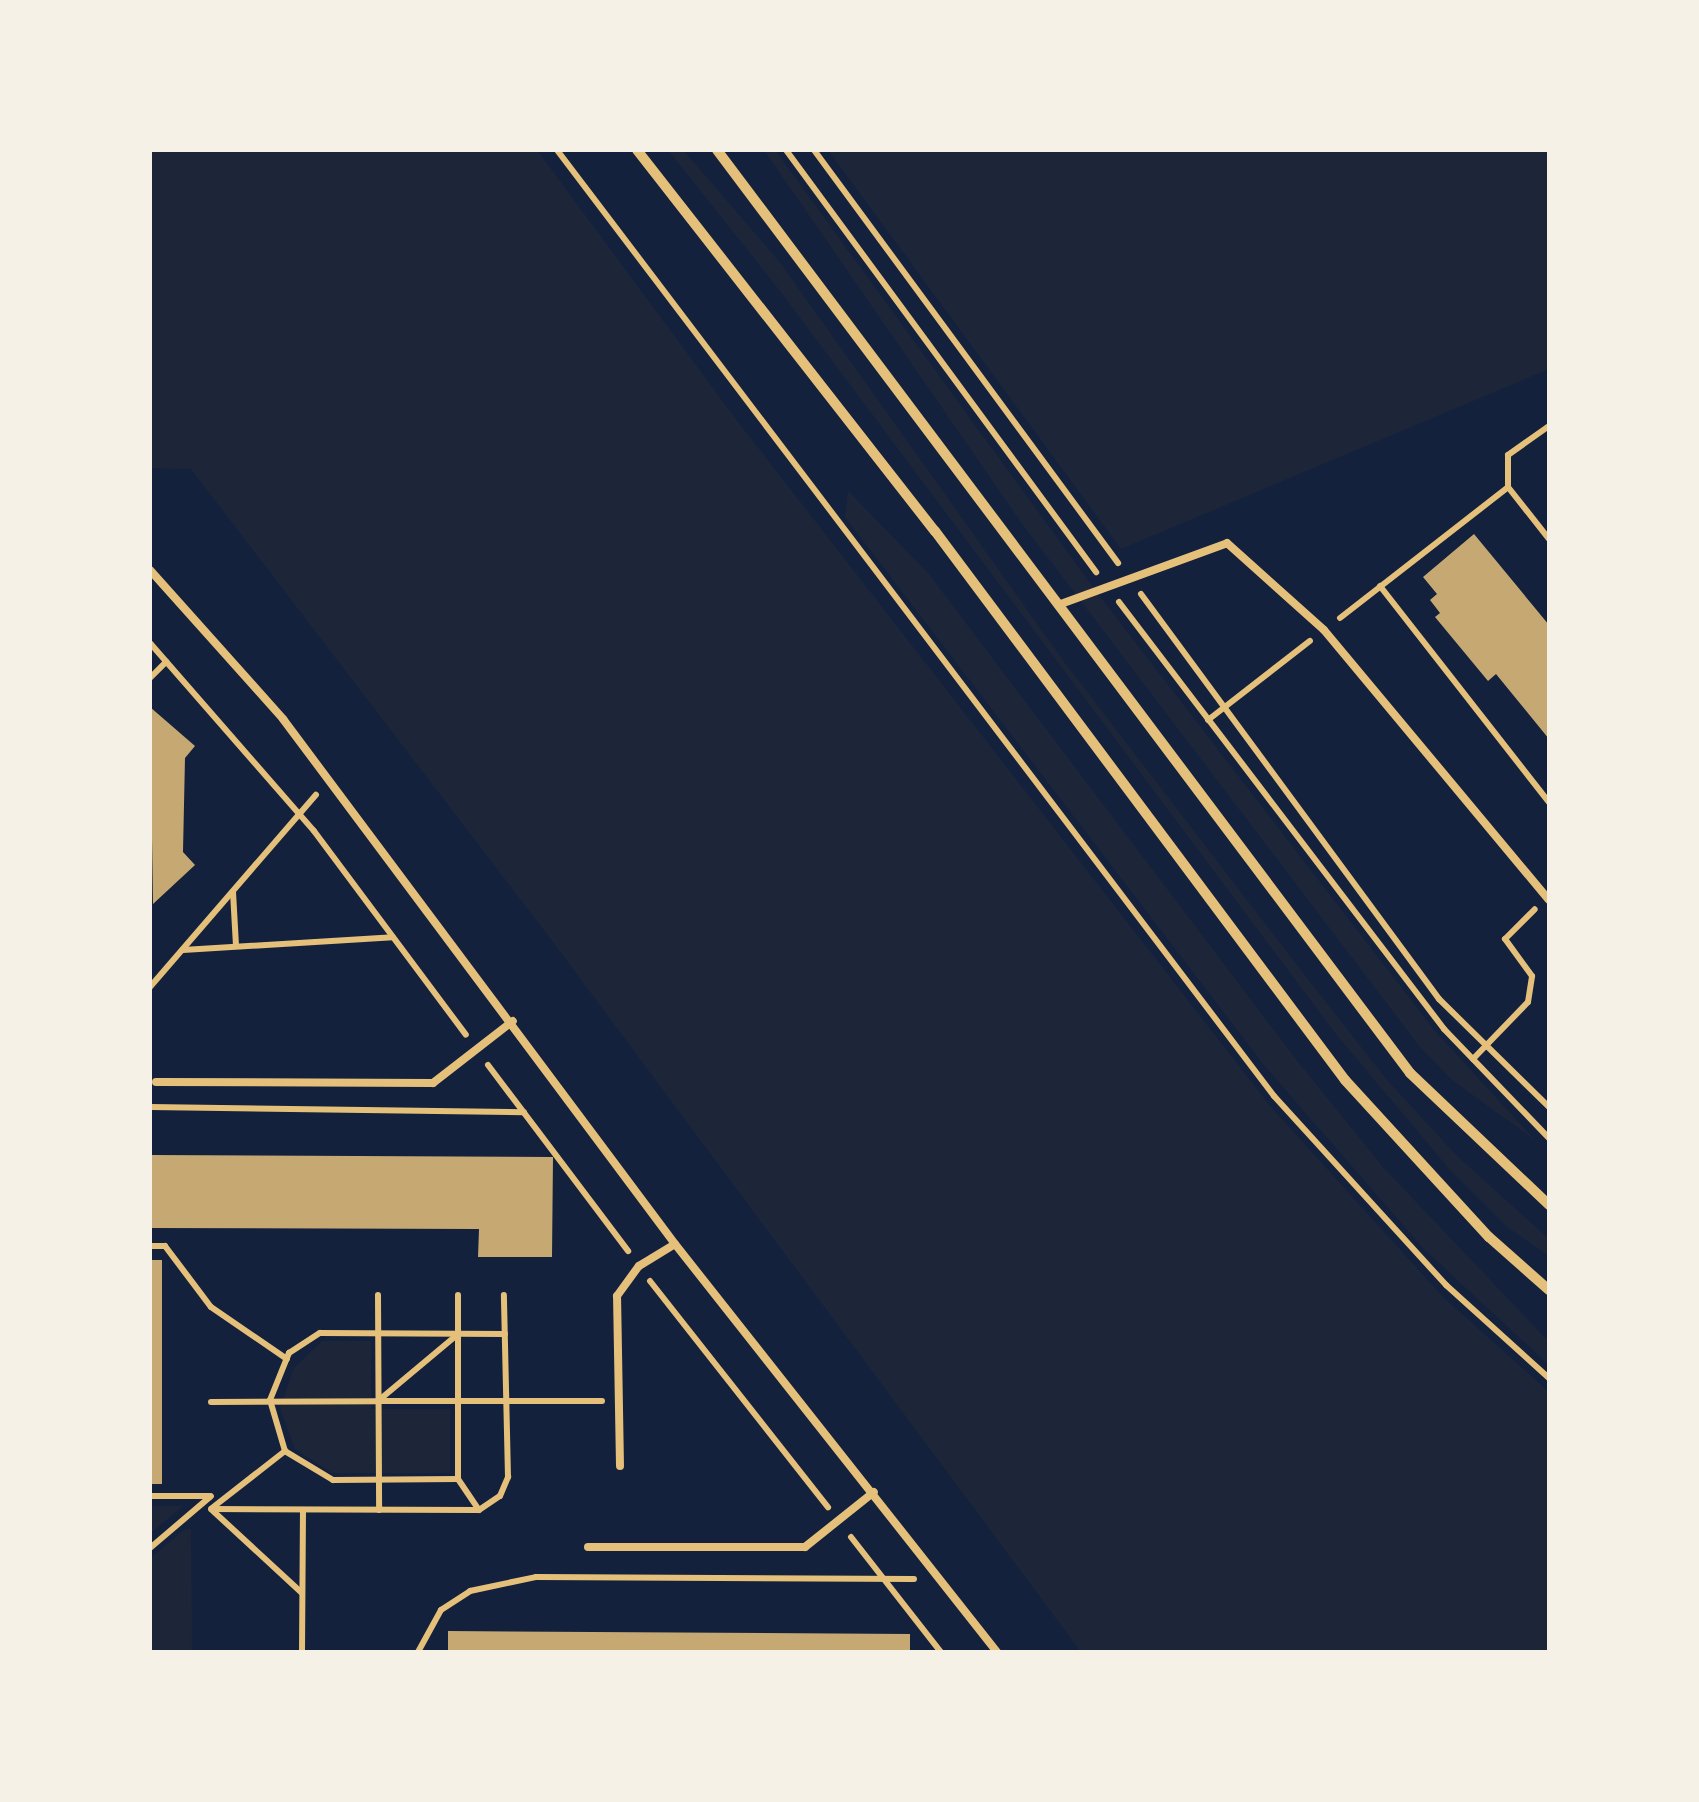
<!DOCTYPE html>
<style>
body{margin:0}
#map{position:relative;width:1699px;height:1802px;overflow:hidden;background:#14213d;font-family:Helvetica,sans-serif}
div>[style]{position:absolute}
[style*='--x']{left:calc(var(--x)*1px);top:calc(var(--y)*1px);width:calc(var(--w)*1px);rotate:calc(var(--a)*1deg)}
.green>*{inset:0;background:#1d2539}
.building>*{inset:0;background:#c6a872;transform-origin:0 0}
.path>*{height:6px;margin:-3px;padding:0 3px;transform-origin:3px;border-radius:3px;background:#e5c07b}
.service>*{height:8px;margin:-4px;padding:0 4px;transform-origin:4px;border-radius:4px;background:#e5c07b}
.minor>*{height:10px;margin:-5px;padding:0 5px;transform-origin:5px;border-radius:5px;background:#e5c07b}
span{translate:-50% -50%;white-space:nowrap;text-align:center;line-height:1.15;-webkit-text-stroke:8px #f6f1e7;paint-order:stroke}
.frame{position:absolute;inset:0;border:152px solid #f6f1e7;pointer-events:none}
</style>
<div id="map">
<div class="green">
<div style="clip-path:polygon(150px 150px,537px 150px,735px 418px,1271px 1107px,1443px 1297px,1549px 1392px,1549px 1652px,1081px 1652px,553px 942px,191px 469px,150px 468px)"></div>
<div style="clip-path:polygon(668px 150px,683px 150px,779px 261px,1065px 663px,1296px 964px,1387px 1080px,1456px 1155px,1549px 1239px,1549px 1256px,1507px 1227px,1451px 1171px,1335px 1033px,780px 291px)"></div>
<div style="clip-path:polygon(764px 150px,775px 150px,1095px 590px,1434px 1030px,1535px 1140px,1452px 1080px,1420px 1047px,1023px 525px)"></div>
<div style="clip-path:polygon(828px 150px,1549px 150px,1549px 369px,1121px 549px)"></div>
<div style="clip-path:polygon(848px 491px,928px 573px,1298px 1062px,1383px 1167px,1549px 1342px,1549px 1365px,1424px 1249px,1264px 1065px,845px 517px)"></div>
<div style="clip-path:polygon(322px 1341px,371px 1341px,371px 1409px,450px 1409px,450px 1473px,332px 1473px,295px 1449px,280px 1408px,294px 1368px)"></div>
<div style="clip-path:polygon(150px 1506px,183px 1506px,150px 1534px)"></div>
<div style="clip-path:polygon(185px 1529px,191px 1529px,192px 1652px,150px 1652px,150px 1558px)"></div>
</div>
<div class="building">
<div style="clip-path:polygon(1474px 534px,1549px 625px,1549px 739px,1496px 674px,1488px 681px,1435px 617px,1440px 613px,1430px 600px,1437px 594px,1423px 577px)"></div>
<div style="clip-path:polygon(150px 707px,195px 746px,185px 758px,183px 852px,195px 865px,153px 904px)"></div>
<div style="clip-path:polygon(150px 1155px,553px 1157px,552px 1257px,478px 1257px,479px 1229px,150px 1228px)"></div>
<div style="left:150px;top:1260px;width:12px;height:224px"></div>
<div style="clip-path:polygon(448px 1631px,910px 1634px,910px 1652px,448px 1652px)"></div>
</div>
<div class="path">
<div style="--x:557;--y:150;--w:1187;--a:52.84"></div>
<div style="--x:1274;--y:1096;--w:256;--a:47.7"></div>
<div style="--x:1446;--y:1285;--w:139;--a:42.1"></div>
<div style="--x:786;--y:150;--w:524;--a:53.7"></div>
<div style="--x:814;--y:150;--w:513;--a:53.64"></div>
<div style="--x:1508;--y:487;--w:66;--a:51.7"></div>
<div style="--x:1380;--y:586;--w:274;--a:52"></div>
<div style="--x:1141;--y:594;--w:503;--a:53.65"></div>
<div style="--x:1439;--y:999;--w:154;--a:44.5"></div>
<div style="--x:1119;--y:602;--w:537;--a:52.72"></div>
<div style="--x:1444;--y:1029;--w:151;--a:46.1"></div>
<div style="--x:1340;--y:618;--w:213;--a:-37.9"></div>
<div style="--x:1508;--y:487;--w:32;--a:-90"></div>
<div style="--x:1508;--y:455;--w:50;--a:-35.3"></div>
<div style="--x:150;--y:643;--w:249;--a:48.9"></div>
<div style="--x:314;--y:831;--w:254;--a:53.3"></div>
<div style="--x:150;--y:678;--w:23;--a:-45"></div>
<div style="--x:1208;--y:720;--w:129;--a:-37.8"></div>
<div style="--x:233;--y:892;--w:54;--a:86.8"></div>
<div style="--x:183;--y:950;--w:210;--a:-3.5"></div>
<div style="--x:150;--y:987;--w:254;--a:-49.2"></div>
<div style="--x:1473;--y:1059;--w:79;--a:-46"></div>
<div style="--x:1528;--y:1002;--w:26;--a:-81"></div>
<div style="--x:1532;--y:976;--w:46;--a:-126.1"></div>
<div style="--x:1505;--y:939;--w:42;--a:-45"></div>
<div style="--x:488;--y:1065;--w:233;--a:53"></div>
<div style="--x:150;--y:1107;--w:374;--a:0.8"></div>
<div style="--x:151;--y:1246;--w:14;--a:0"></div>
<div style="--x:165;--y:1246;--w:76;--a:53"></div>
<div style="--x:211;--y:1307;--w:92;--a:34.4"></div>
<div style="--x:650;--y:1281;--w:288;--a:51.8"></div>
<div style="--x:378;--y:1295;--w:215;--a:89.7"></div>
<div style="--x:458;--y:1334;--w:145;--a:90"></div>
<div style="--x:458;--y:1479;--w:125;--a:179.5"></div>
<div style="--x:333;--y:1480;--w:56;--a:-148.9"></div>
<div style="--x:285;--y:1451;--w:53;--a:-106.4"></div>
<div style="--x:270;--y:1400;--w:51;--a:-68"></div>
<div style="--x:289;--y:1353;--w:37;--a:-33"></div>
<div style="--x:320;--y:1333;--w:185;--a:0.3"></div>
<div style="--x:380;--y:1401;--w:222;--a:0"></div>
<div style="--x:211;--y:1402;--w:167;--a:-0.3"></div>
<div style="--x:378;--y:1401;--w:104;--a:-39.9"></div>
<div style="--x:458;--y:1334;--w:39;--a:-90"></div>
<div style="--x:458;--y:1479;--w:37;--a:56"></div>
<div style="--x:150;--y:1496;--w:59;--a:0"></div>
<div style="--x:212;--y:1508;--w:93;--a:-38"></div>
<div style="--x:211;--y:1509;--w:268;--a:0.2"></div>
<div style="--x:479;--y:1510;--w:25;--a:-34"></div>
<div style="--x:500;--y:1496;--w:21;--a:-67"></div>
<div style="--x:508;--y:1477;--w:182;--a:-91.3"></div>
<div style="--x:212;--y:1510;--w:122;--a:42.7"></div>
<div style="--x:851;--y:1537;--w:146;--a:52"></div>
<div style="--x:150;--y:1548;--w:80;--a:-40.4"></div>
<div style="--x:302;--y:1652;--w:142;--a:-89.6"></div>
<div style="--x:418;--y:1652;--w:48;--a:-61.3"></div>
<div style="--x:441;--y:1610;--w:35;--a:-33"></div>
<div style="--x:470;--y:1591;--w:67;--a:-12"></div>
<div style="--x:536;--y:1577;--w:378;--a:0.3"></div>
</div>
<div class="service">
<div style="--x:150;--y:570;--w:200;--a:48.2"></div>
<div style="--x:283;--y:719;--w:655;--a:53.25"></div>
<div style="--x:675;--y:1244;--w:520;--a:51.72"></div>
<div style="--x:1058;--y:605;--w:180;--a:-20.1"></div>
<div style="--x:1227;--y:543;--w:130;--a:41.9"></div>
<div style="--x:1324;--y:630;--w:351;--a:50.2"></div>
<div style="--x:156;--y:1082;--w:277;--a:0.2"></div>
<div style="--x:433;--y:1083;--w:101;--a:-37.8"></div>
<div style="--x:620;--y:1466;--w:170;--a:-91"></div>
<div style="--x:617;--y:1296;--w:37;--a:-54"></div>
<div style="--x:639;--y:1266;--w:42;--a:-31.4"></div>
<div style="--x:588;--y:1547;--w:217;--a:0"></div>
<div style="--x:805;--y:1547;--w:88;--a:-38.6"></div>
</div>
<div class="minor">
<div style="--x:637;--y:150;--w:484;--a:52"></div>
<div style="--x:935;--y:531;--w:685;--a:53.25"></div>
<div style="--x:1345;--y:1080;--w:213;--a:47.5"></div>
<div style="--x:1489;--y:1237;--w:80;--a:41.5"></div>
<div style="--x:717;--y:150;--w:1154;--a:53.1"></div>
<div style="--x:1410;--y:1073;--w:192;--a:43.5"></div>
</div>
<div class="frame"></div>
</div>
